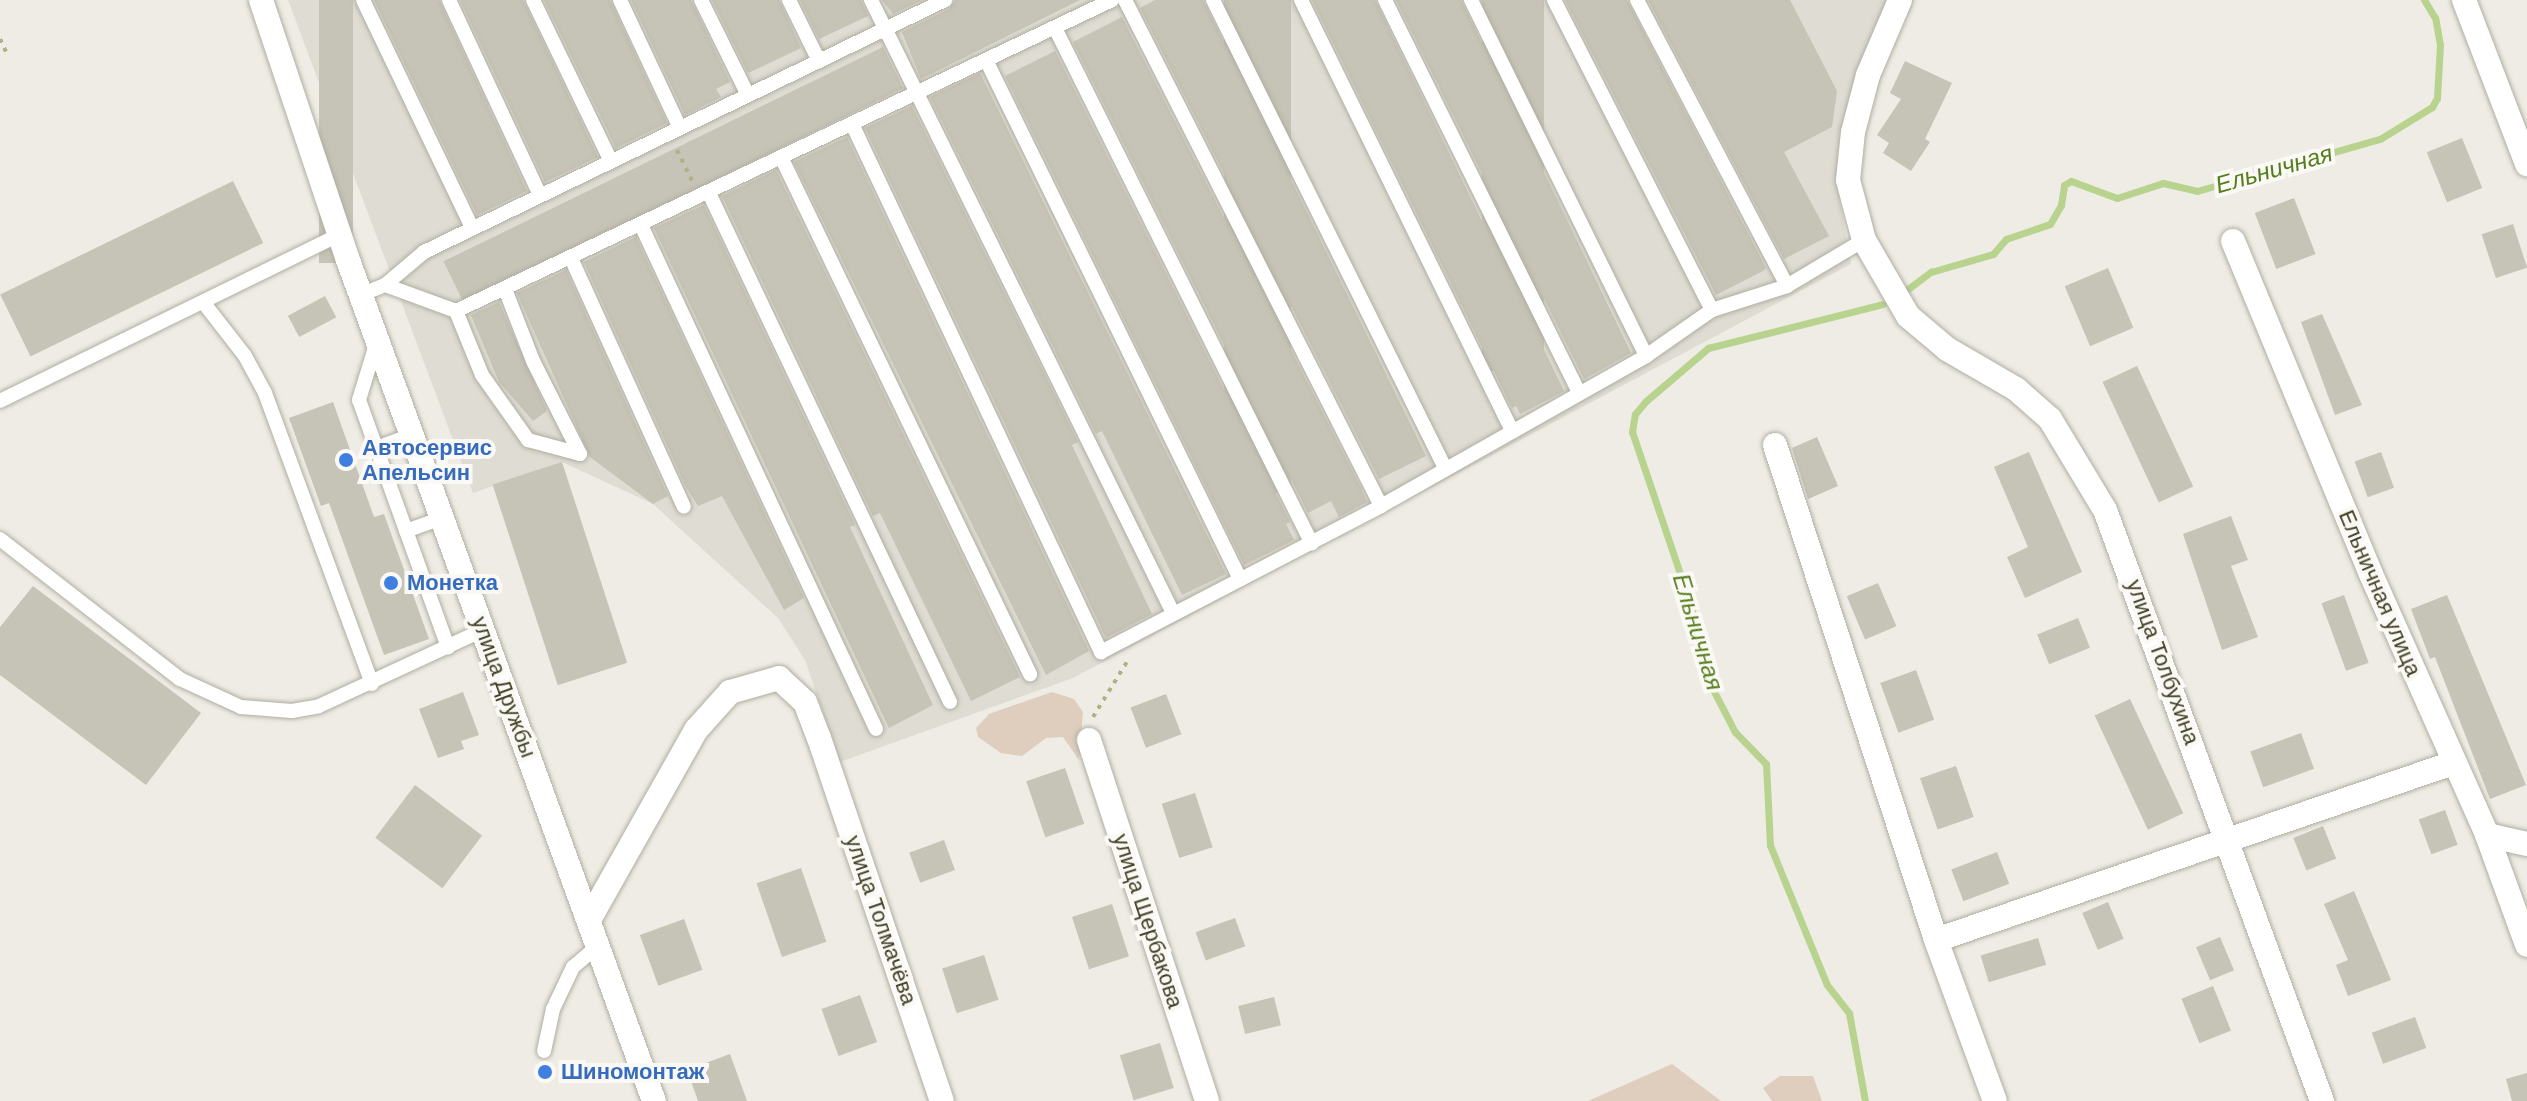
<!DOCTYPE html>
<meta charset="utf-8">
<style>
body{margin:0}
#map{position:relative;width:2527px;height:1101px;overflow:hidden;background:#eeece5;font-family:Arial,sans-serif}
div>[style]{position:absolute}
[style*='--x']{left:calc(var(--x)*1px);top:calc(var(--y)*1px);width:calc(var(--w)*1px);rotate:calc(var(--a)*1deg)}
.built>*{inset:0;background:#dedcd3}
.green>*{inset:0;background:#dfcebe}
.stream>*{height:7px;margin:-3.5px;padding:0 3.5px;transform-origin:3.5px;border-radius:3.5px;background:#b8d38d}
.building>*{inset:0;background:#c6c3b7;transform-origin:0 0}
.path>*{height:4px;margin-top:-2px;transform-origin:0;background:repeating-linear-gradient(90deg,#b2ae85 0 4px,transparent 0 10px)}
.roads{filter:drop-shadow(0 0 2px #b0ae9f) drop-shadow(0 0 2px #b0ae9f)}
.service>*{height:14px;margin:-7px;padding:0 7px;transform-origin:7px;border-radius:7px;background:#fff}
.minor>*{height:24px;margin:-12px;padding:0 12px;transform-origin:12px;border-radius:12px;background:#fff}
.tertiary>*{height:24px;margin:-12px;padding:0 12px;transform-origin:12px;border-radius:12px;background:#fff}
.dots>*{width:22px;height:22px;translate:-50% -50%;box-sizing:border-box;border:4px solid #faf9f6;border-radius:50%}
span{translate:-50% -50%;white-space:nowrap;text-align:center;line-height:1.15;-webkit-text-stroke:8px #faf9f6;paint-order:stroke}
.shop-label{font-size:22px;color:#366cbe;font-weight:700}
.left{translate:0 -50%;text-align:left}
.street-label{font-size:22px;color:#413f23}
.water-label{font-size:24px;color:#577e1c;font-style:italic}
</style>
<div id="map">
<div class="built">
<div style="clip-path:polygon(288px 0,1887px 0,1858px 69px,1840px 136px,1836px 180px,1851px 264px,1073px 678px,840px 762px,805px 660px,778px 618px,653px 504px,562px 462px,473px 493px)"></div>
</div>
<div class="green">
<div style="clip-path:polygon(1052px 692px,1074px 699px,1083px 712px,1079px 760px,1063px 737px,1046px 738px,1022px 756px,1001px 753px,978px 737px,976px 728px,989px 714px)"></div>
<div style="clip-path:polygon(1672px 1064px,1721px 1101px,1588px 1101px)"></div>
<div style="clip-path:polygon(1780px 1076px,1813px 1076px,1822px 1101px,1772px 1101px,1763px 1088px)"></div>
</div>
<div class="stream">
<div style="--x:1904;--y:292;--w:34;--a:-37"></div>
<div style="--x:1931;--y:272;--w:65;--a:-16.2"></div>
<div style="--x:1993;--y:254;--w:20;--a:-49"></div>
<div style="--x:2006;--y:239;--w:46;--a:-18.8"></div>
<div style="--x:2050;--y:224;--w:22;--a:-60"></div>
<div style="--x:2061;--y:205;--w:20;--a:-81"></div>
<div style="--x:2064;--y:185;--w:8;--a:-30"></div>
<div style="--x:2071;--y:181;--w:49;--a:20.3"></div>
<div style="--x:2117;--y:198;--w:48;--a:-18.1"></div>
<div style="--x:2163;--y:183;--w:35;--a:13"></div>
<div style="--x:2197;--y:191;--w:190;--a:-15.9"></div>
<div style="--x:2380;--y:139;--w:61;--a:-31.6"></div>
<div style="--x:2432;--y:107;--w:10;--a:-61"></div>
<div style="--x:2437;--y:98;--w:53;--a:-86.8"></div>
<div style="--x:2440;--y:45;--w:27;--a:-100"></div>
<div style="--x:2435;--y:18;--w:21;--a:-121"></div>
<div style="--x:1865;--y:1101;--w:89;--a:-100.3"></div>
<div style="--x:1849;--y:1013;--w:36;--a:-128"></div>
<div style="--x:1827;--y:985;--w:151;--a:-112.2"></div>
<div style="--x:1770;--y:845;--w:81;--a:-92.8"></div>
<div style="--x:1766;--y:764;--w:45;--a:-134.1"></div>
<div style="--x:1735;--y:732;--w:63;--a:-117.4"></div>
<div style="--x:1706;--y:676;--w:72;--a:-102.1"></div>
<div style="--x:1691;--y:606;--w:184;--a:-108.7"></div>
<div style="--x:1632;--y:432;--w:18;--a:-81"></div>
<div style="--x:1635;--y:414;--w:17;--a:-50"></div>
<div style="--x:1646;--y:401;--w:82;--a:-40.5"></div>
<div style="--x:1708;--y:348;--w:180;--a:-14.1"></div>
</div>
<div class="building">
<div style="left:319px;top:0;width:34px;height:263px"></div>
<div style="clip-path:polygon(374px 0,439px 0,527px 191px,477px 215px)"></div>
<div style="clip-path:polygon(460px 0,523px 0,598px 157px,545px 182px)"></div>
<div style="clip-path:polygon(544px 0,610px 0,667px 123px,616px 148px)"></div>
<div style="clip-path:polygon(631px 0,691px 0,730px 82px,716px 89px,721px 97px,685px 115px)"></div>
<div style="clip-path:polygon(712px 0,779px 0,801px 48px,748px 73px)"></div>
<div style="clip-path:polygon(800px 0,861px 0,868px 16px,819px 39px)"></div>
<div style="clip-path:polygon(882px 0,922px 0,893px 14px)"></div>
<div style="clip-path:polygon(955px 0,1080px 0,921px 79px,902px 32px,949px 9px)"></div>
<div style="clip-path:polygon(1155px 0,1203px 0,1426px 456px,1379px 479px,1140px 8px)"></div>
<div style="left:1224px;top:0;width:67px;height:493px"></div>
<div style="clip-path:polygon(1312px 0,1375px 0,1564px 391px,1520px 414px,1516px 406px,1512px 408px)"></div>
<div style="clip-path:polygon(1396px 0,1461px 0,1631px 353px,1584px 379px)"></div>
<div style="left:1482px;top:0;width:62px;height:371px"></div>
<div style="clip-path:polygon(1565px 0,1627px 0,1766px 268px,1763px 271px,1716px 295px)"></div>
<div style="clip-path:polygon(1648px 0,1790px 0,1837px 91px,1832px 127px,1784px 152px,1829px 236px,1784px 259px)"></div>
<div style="clip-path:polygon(1122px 17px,1361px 488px,1367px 502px,1339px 517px,1331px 501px,1308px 513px,1073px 42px)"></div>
<div style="left:883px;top:47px;width:46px;height:489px;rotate:64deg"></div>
<div style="clip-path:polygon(1055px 51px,1290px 522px,1286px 524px,1294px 540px,1244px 565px,1005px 76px)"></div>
<div style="clip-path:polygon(1905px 61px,1952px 83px,1925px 139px,1930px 142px,1911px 171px,1883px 153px,1889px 143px,1877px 135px,1901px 99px,1890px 93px)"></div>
<div style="clip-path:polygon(980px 73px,1226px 574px,1182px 595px,1102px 431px,1096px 434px,930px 97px)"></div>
<div style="clip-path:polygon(912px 106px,1078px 442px,1072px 445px,1152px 614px,1106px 638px,865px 128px)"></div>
<div style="clip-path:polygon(847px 137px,1089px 651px,1046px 675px,794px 162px)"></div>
<div style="left:2462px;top:138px;width:54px;height:38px;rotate:68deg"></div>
<div style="clip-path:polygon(776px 170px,1020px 677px,971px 701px,880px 513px,873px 516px,722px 196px)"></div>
<div style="left:233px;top:181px;width:69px;height:259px;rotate:64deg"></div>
<div style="left:2294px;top:198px;width:60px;height:42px;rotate:69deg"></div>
<div style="clip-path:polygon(704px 205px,855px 525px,850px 527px,933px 705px,889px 728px,654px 228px)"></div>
<div style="left:2513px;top:224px;width:46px;height:33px;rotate:72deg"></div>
<div style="clip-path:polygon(636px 237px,804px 598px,784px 610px,722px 496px,698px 506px,686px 487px,584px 262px)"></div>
<div style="left:2108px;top:268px;width:65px;height:47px;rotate:67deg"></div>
<div style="clip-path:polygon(566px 270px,668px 496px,653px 504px,590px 457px,517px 293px)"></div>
<div style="left:325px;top:296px;width:24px;height:42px;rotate:62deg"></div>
<div style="clip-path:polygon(499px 302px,547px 411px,533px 421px,499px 382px,471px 315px)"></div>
<div style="clip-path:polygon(2322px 314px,2362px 405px,2335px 415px,2301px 322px)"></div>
<div style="left:2137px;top:366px;width:133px;height:38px;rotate:65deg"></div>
<div style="clip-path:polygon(333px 402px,374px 517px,384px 514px,429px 639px,384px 655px,329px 503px,321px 506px,289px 418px)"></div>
<div style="clip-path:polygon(1817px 437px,1838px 486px,1808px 499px,1792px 448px)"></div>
<div style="clip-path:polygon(2029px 452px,2082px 572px,2025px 598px,2007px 557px,2028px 547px,1994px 467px)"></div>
<div style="left:2381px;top:452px;width:38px;height:28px;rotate:70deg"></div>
<div style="left:562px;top:462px;width:211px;height:73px;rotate:72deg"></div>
<div style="clip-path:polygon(2231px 516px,2248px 560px,2231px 566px,2258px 637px,2222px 650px,2183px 534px)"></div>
<div style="left:1878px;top:583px;width:47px;height:34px;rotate:67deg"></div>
<div style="clip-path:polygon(33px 586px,201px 713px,146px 785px,0 675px,0 627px)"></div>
<div style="left:2344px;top:595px;width:72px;height:24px;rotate:70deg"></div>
<div style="clip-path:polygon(2447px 595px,2526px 785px,2490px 799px,2435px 657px,2430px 659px,2411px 609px)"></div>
<div style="left:2078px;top:618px;width:32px;height:44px;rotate:68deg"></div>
<div style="left:1916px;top:670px;width:53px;height:38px;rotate:70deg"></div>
<div style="clip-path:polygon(463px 692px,479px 735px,461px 741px,464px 749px,438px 758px,419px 709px)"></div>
<div style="left:1166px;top:694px;width:43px;height:38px;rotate:69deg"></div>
<div style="left:2130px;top:699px;width:126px;height:39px;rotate:65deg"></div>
<div style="left:2301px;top:733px;width:38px;height:54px;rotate:70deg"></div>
<div style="left:1956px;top:766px;width:54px;height:38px;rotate:71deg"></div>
<div style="left:1065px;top:768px;width:59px;height:41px;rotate:71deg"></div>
<div style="left:415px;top:785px;width:84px;height:66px;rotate:37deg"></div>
<div style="left:1195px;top:793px;width:57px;height:35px;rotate:72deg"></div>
<div style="left:2445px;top:810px;width:37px;height:28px;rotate:70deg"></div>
<div style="left:2323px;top:826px;width:35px;height:32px;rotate:68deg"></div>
<div style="left:944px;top:840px;width:32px;height:37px;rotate:70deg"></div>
<div style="left:1997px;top:852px;width:34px;height:49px;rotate:69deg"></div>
<div style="left:801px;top:868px;width:78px;height:47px;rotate:71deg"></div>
<div style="clip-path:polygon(2354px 891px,2391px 980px,2348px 996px,2336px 965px,2348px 960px,2324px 904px)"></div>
<div style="left:2108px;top:902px;width:40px;height:28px;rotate:67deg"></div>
<div style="left:1112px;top:904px;width:55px;height:42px;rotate:72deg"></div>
<div style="left:1235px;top:918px;width:30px;height:42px;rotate:70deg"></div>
<div style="left:684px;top:919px;width:54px;height:47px;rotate:70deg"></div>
<div style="left:2220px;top:937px;width:36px;height:26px;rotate:67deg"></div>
<div style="left:2038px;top:938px;width:28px;height:60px;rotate:73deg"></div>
<div style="left:984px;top:955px;width:47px;height:44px;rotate:72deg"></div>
<div style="left:2213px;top:986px;width:48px;height:34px;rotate:68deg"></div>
<div style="left:860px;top:995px;width:50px;height:41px;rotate:70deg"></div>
<div style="left:1274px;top:997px;width:29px;height:37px;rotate:76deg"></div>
<div style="left:2415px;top:1017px;width:33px;height:46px;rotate:70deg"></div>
<div style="left:1160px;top:1043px;width:47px;height:42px;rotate:73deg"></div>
<div style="clip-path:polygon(730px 1054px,747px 1101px,698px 1101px,687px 1070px)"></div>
<div style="clip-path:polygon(2527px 1073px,2527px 1101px,2512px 1101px,2506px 1079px)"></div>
</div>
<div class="path">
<div style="--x:0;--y:39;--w:17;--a:65"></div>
<div style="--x:677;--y:150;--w:34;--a:64"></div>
<div style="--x:1093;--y:717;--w:67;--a:-58.4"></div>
</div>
<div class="roads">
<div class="service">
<div style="--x:363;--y:0;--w:253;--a:64.4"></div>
<div style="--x:449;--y:0;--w:215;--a:65"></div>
<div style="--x:533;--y:0;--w:179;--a:64.2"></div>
<div style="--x:620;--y:0;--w:141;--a:64.9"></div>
<div style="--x:701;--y:0;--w:106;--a:63.7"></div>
<div style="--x:789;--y:0;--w:68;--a:63.8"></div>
<div style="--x:871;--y:0;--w:683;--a:63.77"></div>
<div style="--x:1125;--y:0;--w:567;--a:63.16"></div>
<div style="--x:1213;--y:0;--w:522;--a:63.63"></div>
<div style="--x:1301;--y:0;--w:478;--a:63.9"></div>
<div style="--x:1385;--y:0;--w:437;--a:63.7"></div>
<div style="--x:1471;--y:0;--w:397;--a:63.8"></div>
<div style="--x:1554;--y:0;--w:348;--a:63"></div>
<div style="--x:1637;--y:0;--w:323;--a:62.3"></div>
<div style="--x:1055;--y:28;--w:576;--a:63.52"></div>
<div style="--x:987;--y:62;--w:576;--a:63.92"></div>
<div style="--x:853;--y:126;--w:582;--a:64.76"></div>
<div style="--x:1101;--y:652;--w:316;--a:-27.5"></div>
<div style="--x:1381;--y:506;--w:305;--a:-29.5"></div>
<div style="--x:1646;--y:356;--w:80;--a:-34.9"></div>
<div style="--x:1712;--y:310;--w:79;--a:-17.7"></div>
<div style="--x:1787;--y:286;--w:90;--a:-30.9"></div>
<div style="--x:782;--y:159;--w:572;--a:64.29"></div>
<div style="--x:709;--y:193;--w:563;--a:64.66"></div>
<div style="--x:641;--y:225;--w:556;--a:65"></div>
<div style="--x:571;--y:258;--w:273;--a:65.6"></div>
<div style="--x:385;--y:285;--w:51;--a:-40.2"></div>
<div style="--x:424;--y:252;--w:579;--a:-25.81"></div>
<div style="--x:505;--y:289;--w:77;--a:68.7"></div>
<div style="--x:533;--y:361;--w:104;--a:63.2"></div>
<div style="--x:360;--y:295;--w:27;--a:-22"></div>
<div style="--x:385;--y:285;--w:76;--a:20.1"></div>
<div style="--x:456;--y:311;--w:726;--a:-25.36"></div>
<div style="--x:203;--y:302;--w:68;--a:52.1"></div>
<div style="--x:245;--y:356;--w:42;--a:61.6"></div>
<div style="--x:265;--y:393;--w:310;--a:69.8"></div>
<div style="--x:456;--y:311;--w:69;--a:67.9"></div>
<div style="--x:482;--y:375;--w:80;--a:54.7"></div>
<div style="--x:528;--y:440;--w:54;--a:15.1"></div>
<div style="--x:377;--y:341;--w:62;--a:107"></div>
<div style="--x:359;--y:400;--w:263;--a:70.2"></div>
<div style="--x:0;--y:401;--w:377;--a:-26.1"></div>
<div style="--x:376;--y:448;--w:38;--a:-20"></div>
<div style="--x:406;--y:531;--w:38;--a:-20"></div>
<div style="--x:0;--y:539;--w:228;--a:37.9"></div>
<div style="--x:180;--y:679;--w:67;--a:24.7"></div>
<div style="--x:241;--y:707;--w:51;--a:4.5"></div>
<div style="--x:292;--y:711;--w:27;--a:-10"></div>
<div style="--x:319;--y:706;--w:181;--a:-24.9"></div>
<div style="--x:544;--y:1051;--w:43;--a:-77.9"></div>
<div style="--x:553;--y:1009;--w:47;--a:-64.5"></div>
<div style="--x:573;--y:967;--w:34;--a:-40"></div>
</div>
<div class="minor">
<div style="--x:1900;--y:0;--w:82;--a:113.1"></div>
<div style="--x:1868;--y:75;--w:59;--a:104.7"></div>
<div style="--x:1853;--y:132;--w:48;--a:95.9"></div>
<div style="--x:1848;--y:180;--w:62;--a:75.1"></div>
<div style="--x:1864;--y:240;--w:88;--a:59.9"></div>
<div style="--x:1908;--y:316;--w:51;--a:40.2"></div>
<div style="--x:1947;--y:349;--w:80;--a:30.1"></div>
<div style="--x:2016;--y:389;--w:45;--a:41.4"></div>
<div style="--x:2050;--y:419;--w:106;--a:58.9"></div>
<div style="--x:2105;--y:510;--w:630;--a:69.84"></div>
<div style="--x:2464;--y:0;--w:176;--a:69"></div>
<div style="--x:2233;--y:241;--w:360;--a:67.5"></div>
<div style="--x:2371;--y:574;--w:286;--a:66"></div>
<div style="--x:2487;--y:835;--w:117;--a:70"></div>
<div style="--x:1775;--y:445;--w:521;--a:71.98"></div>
<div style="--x:1936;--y:940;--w:171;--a:69.9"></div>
<div style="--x:1089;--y:740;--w:380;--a:71.9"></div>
<div style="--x:2487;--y:835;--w:41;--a:12.7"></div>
<div style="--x:590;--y:918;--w:216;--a:-60.6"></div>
<div style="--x:696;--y:730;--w:51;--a:-48.2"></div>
<div style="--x:730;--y:692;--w:51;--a:-15.9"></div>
<div style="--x:779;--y:678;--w:35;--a:43"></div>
<div style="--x:805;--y:702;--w:39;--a:69"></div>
<div style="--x:819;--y:738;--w:383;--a:71.3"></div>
<div style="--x:1936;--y:940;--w:546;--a:-18.9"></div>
</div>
<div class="tertiary">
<div style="--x:261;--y:0;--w:274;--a:71.5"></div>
<div style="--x:348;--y:260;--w:895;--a:70.01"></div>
</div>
</div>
<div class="dots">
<div style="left:346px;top:460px;background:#3f7fe0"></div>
<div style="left:391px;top:583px;background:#3f7fe0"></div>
<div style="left:545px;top:1072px;background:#3f7fe0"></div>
</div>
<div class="shop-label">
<span class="left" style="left:362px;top:460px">Автосервис<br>Апельсин</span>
<span class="left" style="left:407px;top:583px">Монетка</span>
<span class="left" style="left:561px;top:1072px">Шиномонтаж</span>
</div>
<div class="street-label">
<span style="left:2380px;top:593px;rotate:67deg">Ельничная улица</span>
<span style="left:2163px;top:662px;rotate:70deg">улица Толбухина</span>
<span style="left:504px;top:687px;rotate:70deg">улица Дружбы</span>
<span style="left:881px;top:920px;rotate:71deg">улица Толмачёва</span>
<span style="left:1148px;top:921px;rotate:72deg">улица Щербакова</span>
</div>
<div class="water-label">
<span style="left:2274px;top:169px;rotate:-16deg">Ельничная</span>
<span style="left:1698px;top:632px;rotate:73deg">Ельничная</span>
</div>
</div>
